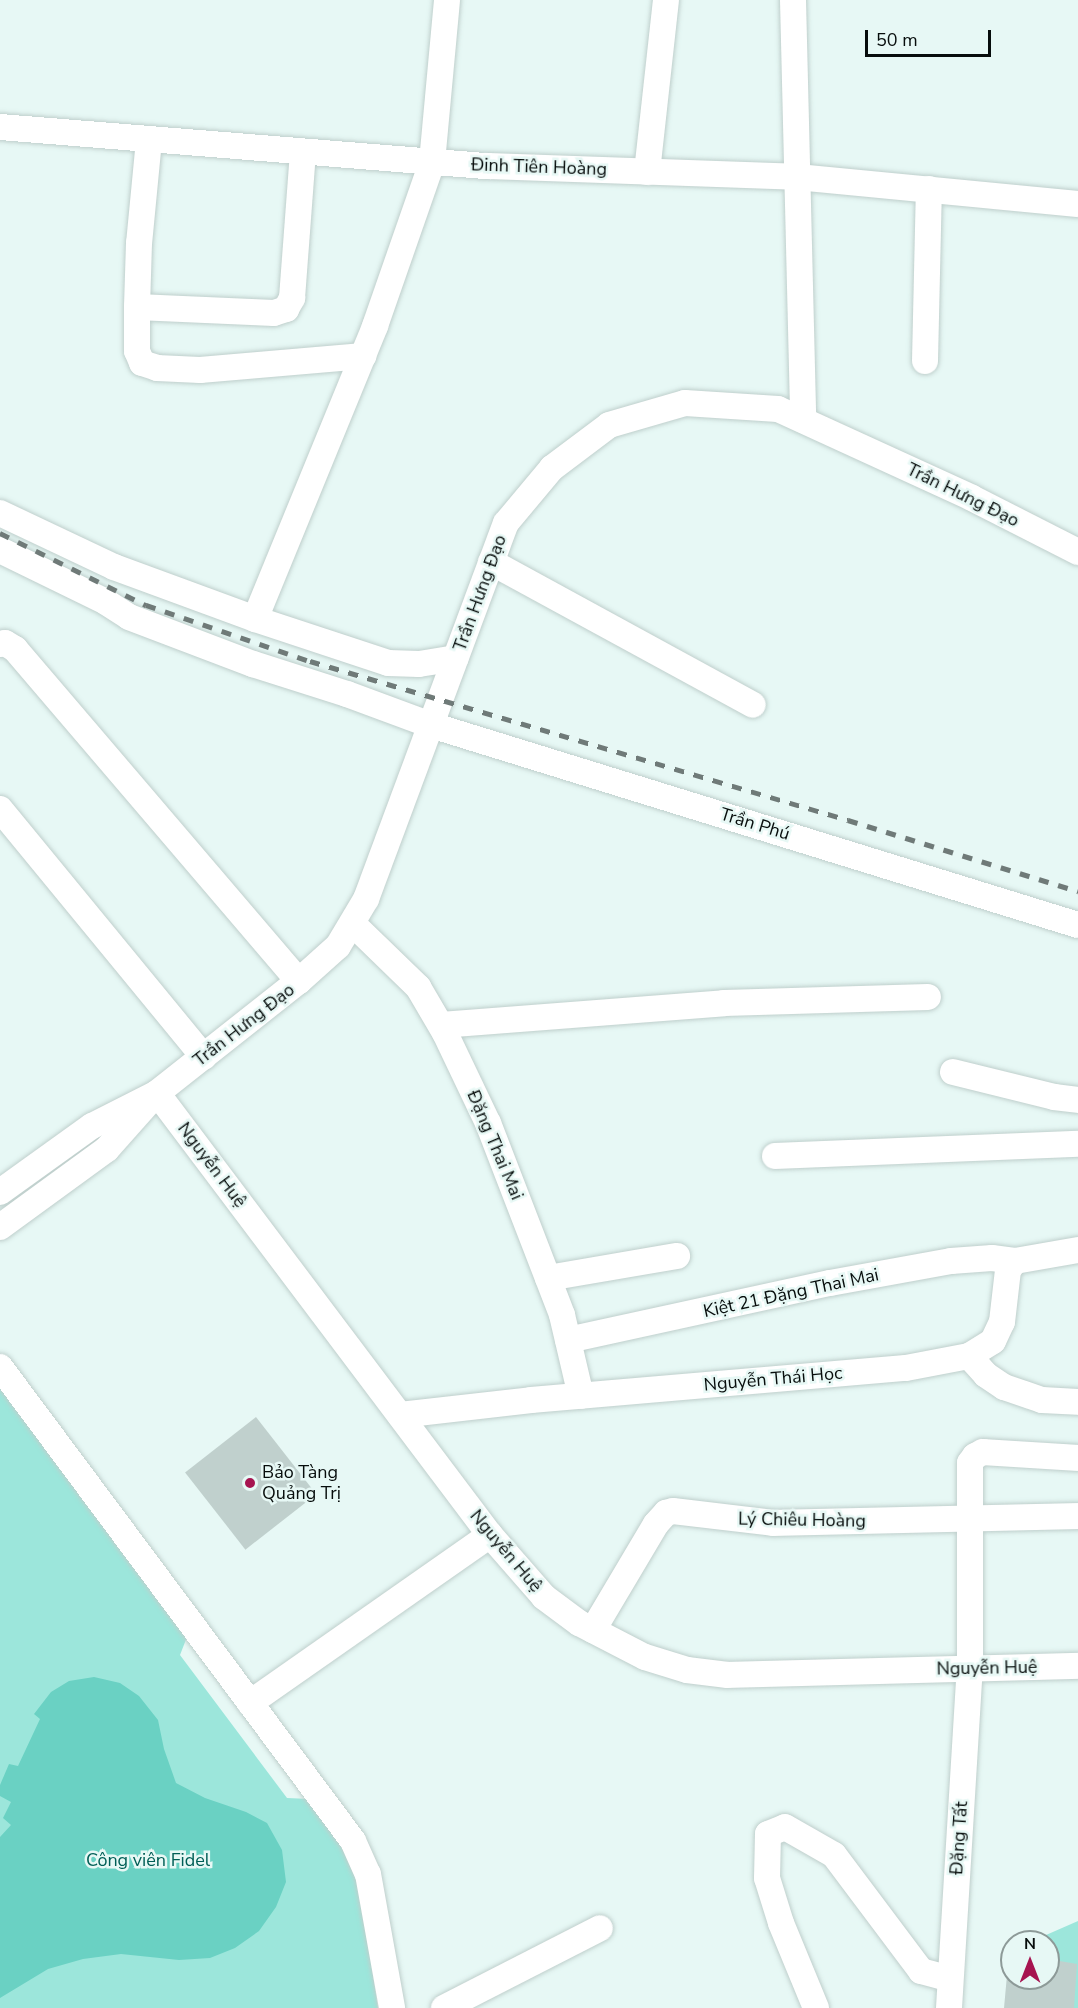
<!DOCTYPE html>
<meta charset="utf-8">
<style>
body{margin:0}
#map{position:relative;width:1078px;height:2008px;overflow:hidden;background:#e7f8f5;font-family:"Nunito Sans",sans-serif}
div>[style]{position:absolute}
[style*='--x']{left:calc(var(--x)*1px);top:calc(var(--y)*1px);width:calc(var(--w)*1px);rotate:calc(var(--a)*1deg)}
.green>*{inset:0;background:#9ce6db}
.water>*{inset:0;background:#6ad1c3}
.building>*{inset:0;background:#c0d0cd;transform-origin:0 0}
.roads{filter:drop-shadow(0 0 2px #bfcfcc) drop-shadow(0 0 2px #bfcfcc)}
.minor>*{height:26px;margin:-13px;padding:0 13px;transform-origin:13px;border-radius:13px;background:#fff}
.rail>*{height:4.5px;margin-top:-2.25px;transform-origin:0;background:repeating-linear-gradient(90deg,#6f7a78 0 10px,transparent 0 20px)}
.dots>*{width:16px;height:16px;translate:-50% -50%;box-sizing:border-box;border:3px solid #e7f8f5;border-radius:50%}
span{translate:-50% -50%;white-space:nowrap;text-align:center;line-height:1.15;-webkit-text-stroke:5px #e7f8f5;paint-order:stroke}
.street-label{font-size:18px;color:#070d0c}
.poi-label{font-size:18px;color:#070d0c}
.left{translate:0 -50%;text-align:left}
.park-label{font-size:18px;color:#005e56}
.north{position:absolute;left:1000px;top:1930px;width:60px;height:60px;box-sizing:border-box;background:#e7f8f5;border:2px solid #8d9a98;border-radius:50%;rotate:0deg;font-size:16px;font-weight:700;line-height:24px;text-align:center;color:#070d0c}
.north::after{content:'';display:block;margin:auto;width:21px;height:27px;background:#a61450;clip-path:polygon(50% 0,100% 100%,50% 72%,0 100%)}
.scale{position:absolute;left:865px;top:30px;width:126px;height:27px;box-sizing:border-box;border:3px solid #070d0c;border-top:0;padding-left:8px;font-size:18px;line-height:21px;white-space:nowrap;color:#070d0c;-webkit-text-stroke:4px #e7f8f5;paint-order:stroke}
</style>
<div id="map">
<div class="green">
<div style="clip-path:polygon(0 1388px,187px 1637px,180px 1655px,287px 1798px,310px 1799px,345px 1849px,359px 1884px,378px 2008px,0 2008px)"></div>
<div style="clip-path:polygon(1078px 1921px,1078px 2008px,1006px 2008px,1009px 1953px,1012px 1951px,1012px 1978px,1048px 1978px,1048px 1942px,1030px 1942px)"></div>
</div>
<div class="water">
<div style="clip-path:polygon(94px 1677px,120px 1683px,139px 1696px,158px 1720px,164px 1749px,176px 1783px,205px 1798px,246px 1812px,267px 1823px,282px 1850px,286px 1882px,276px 1907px,259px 1931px,235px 1948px,210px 1958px,179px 1960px,121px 1954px,83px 1959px,48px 1969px,0 1998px,0 1837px,11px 1825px,3px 1818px,11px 1802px,0 1796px,0 1785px,9px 1764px,18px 1766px,40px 1719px,34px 1714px,51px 1692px,69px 1681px)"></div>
</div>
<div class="building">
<div style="left:256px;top:1417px;width:98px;height:90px;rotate:52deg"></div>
<div style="clip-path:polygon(1009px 1953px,1012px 1954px,1012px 1978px,1048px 1978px,1048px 1959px,1077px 1964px,1074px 2008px,1004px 2008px)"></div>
</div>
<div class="roads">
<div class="minor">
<div style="--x:793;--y:0;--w:420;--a:88.6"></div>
<div style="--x:0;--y:127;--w:489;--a:4.6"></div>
<div style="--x:487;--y:166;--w:310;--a:2"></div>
<div style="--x:797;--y:177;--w:282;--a:5.5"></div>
<div style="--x:149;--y:140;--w:103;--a:95.5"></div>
<div style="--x:139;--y:243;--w:64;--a:91.8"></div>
<div style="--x:137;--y:307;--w:44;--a:90"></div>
<div style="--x:137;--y:351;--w:13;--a:67"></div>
<div style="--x:142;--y:363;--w:16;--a:18"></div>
<div style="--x:157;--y:368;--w:43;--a:2.7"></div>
<div style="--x:200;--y:370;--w:164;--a:-4.9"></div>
<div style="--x:647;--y:172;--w:173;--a:-83.7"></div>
<div style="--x:137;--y:307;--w:137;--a:2.5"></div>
<div style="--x:274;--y:313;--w:13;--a:-18"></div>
<div style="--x:286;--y:309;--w:13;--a:-61"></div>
<div style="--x:292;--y:298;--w:146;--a:-85.7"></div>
<div style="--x:925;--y:361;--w:172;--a:-88.7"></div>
<div style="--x:0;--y:513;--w:126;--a:25.3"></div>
<div style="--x:114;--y:567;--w:150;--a:20.2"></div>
<div style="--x:255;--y:619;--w:140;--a:18.3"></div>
<div style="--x:388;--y:663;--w:31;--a:2"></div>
<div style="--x:419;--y:664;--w:37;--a:-9"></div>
<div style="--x:0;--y:550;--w:118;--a:26.1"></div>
<div style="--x:106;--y:602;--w:27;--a:33"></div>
<div style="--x:129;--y:617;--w:133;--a:20.8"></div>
<div style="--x:253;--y:664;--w:99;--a:17.7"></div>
<div style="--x:347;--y:694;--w:90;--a:20.3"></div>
<div style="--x:431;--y:725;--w:677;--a:17.18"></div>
<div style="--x:491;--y:562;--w:298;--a:28.6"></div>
<div style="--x:255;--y:619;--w:317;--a:-67.7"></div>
<div style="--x:375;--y:326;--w:174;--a:-70.8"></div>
<div style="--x:432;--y:162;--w:163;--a:-84.7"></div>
<div style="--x:0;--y:644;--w:5;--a:-11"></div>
<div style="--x:5;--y:643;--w:12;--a:31"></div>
<div style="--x:15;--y:649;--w:437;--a:49.5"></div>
<div style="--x:0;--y:809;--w:321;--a:50.6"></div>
<div style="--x:353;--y:924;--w:91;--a:44.1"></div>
<div style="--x:418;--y:987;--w:53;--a:59.6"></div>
<div style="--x:445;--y:1033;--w:100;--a:64.5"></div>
<div style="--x:488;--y:1123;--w:206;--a:68.9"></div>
<div style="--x:562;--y:1315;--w:83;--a:76.8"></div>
<div style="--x:441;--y:1025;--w:284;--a:-4.4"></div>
<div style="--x:724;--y:1003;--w:204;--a:-1.7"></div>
<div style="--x:953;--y:1072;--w:104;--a:13.9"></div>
<div style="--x:1054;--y:1097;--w:24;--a:7"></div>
<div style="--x:157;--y:1093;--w:553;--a:53.01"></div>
<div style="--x:490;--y:1535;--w:82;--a:48.9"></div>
<div style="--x:544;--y:1597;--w:44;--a:36.6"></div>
<div style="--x:579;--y:1623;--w:74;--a:27.3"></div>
<div style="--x:645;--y:1657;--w:44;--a:17.2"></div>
<div style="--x:687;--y:1670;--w:41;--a:7"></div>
<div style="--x:728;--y:1675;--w:350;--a:-1.5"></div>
<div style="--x:775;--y:1156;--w:303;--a:-2.3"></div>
<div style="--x:0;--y:1192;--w:113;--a:-35.7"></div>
<div style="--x:92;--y:1126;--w:73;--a:-26.9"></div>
<div style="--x:157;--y:1093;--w:181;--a:-38.3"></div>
<div style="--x:299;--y:981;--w:52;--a:-41.9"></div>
<div style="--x:338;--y:946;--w:55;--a:-59.2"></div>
<div style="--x:366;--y:899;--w:401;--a:-69.6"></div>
<div style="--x:506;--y:523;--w:72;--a:-50.1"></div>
<div style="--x:552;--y:468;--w:71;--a:-37"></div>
<div style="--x:609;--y:425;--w:79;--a:-16.1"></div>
<div style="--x:685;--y:403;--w:93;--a:3.7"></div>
<div style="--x:778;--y:409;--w:213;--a:24.6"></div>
<div style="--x:972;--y:498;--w:119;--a:27"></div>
<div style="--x:0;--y:1227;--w:132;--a:-36.1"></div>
<div style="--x:107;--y:1149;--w:60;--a:-48.4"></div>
<div style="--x:548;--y:1278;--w:131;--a:-9.7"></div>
<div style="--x:568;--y:1340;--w:268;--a:-12.3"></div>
<div style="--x:830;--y:1283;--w:123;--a:-10.3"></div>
<div style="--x:951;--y:1261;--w:41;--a:-4.2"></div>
<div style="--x:992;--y:1258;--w:23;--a:7"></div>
<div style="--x:969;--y:1356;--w:25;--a:48"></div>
<div style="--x:986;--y:1375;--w:22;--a:34"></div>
<div style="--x:1004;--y:1387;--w:40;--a:18.9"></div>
<div style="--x:1042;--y:1400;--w:36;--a:3"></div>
<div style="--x:0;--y:1367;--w:591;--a:53.32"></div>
<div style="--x:353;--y:1841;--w:36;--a:66"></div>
<div style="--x:368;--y:1874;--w:136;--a:79.8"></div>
<div style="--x:400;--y:1415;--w:132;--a:-6.5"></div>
<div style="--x:531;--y:1400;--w:376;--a:-4.9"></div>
<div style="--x:906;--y:1368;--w:64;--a:-10.8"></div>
<div style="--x:969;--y:1356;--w:28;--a:-32"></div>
<div style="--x:993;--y:1341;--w:21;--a:-65"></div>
<div style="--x:1002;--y:1322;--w:52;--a:-83.4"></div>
<div style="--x:1008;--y:1270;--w:11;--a:-52"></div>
<div style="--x:1015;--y:1261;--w:64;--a:-9.9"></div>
<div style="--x:593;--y:1630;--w:123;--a:-59.3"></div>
<div style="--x:656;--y:1524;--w:15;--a:-48"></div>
<div style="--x:666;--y:1513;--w:7;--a:-16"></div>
<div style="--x:673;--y:1511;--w:101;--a:6.8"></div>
<div style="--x:773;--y:1523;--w:305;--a:-1.3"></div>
<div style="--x:250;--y:1703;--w:293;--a:-35"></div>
<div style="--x:444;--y:2008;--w:175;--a:-27.1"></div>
<div style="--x:816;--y:2008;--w:92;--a:-112.4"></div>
<div style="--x:781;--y:1923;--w:47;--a:-107.3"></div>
<div style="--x:767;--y:1878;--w:44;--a:-88.7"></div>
<div style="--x:768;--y:1834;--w:18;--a:-22"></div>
<div style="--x:785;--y:1827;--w:56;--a:29.7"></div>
<div style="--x:834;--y:1855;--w:145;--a:53.1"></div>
<div style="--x:921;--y:1971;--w:30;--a:15"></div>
<div style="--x:949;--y:2008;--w:340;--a:-86.5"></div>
<div style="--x:970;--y:1669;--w:206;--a:-90"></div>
<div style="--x:970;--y:1463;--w:9;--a:-54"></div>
<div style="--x:975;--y:1456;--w:9;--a:-27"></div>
<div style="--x:983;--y:1452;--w:95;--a:3.6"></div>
</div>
</div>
<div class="rail">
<div style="--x:0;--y:533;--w:163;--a:26.3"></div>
<div style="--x:146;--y:605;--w:173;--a:18.9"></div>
<div style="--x:310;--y:661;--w:561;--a:16.46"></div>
<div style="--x:848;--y:820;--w:241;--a:17.2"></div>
</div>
<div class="dots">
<div style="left:250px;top:1483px;background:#a61450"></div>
</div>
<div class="street-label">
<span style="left:539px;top:167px;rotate:2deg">Đinh Tiên Hoàng</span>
<span style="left:963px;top:495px;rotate:26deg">Trần Hưng Đạo</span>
<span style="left:480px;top:593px;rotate:-70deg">Trần Hưng Đạo</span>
<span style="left:755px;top:824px;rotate:17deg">Trần Phú</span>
<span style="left:244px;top:1025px;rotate:-38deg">Trần Hưng Đạo</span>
<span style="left:495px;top:1145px;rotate:67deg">Đặng Thai Mai</span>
<span style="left:212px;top:1165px;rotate:53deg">Nguyễn Huệ</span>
<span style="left:791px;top:1293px;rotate:-12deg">Kiệt 21 Đặng Thai Mai</span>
<span style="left:773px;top:1379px;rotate:-5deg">Nguyễn Thái Học</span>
<span style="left:802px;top:1520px;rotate:1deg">Lý Chiêu Hoàng</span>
<span style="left:506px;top:1551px;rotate:50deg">Nguyễn Huệ</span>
<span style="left:987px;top:1668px;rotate:-1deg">Nguyễn Huệ</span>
<span style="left:959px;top:1838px;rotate:-86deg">Đặng Tất</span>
</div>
<div class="poi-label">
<span class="left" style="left:262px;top:1483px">Bảo Tàng<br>Quảng Trị</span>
</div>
<div class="park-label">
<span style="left:148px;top:1860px">Công viên Fidel</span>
</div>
<div class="north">N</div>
<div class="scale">50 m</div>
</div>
